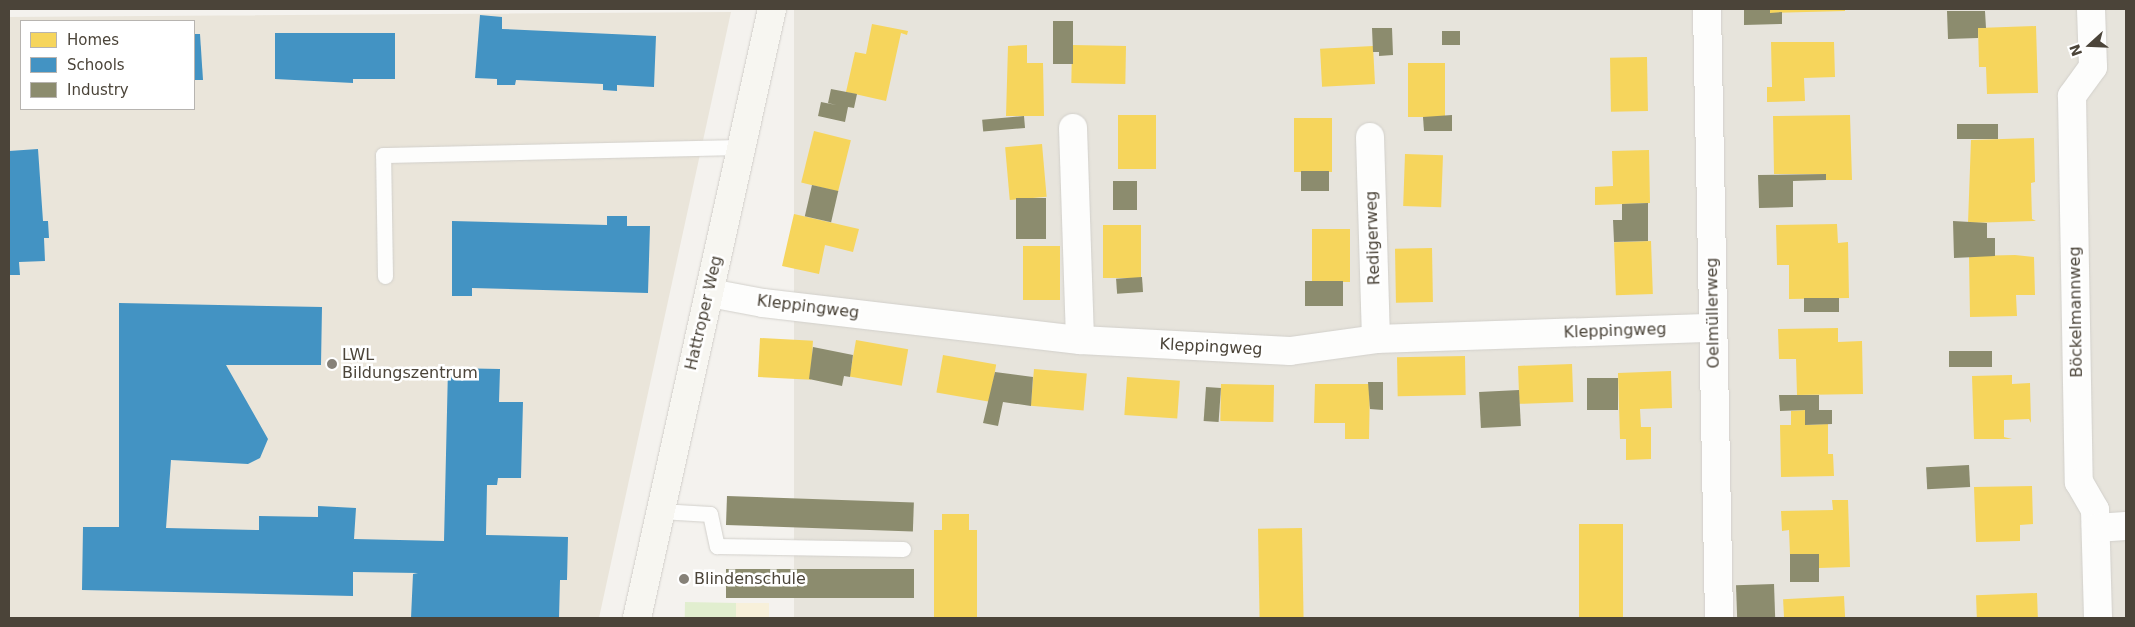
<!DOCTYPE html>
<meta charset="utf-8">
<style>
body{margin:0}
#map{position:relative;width:2135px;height:627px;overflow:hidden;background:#f4f2ee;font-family:"DejaVu Sans",sans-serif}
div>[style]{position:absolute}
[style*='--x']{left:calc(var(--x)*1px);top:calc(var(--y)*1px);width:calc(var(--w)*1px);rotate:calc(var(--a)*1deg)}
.residential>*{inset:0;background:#e7e4dc;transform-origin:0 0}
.education>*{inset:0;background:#eae5da}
.green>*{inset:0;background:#e1eecf;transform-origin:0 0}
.sand>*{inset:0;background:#f7f0da;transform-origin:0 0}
.homes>*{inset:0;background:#f6d55c;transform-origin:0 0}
.schools>*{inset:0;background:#4393c3}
.industry>*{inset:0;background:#8c8c6e;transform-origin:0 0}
.roads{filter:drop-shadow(0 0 1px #d2d0cb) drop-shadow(0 0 1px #d2d0cb)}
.service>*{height:15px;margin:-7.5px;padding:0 7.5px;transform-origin:7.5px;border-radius:7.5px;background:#fdfdfc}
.minor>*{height:28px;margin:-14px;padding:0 14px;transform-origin:14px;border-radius:14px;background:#fdfdfc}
.secondary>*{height:28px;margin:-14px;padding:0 14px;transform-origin:14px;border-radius:14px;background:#f7f6f1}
.dots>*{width:14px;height:14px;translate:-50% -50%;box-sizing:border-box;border:2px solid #fff;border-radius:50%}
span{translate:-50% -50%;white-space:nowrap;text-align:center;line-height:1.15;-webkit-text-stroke:5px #fff;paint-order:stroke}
.street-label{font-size:16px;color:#4b4439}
.poi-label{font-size:16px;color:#4b4439}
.left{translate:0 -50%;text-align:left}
.frame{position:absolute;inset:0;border:10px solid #4b4439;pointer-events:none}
.legend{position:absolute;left:20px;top:20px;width:175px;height:90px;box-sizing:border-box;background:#fff;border:1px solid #b7b4b0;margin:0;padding:6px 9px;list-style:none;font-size:15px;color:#4b4439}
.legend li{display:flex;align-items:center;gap:10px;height:25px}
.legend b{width:25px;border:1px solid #b7b4b0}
.north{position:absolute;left:2065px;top:20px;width:50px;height:50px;-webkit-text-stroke:4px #fff;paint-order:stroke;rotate:250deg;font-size:14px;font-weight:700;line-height:20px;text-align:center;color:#4b4439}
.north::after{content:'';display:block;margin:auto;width:18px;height:22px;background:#4b4439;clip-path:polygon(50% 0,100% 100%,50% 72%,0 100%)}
</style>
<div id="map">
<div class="residential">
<div style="left:794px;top:9px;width:1332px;height:622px"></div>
</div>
<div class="education">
<div style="clip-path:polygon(evenodd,731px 12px,599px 618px,9px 618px,9px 17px,731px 12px,21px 21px,194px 21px,194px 109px,21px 109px,21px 21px)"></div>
</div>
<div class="green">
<div style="left:685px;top:602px;width:84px;height:17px;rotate:1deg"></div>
</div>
<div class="sand">
<div style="left:736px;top:603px;width:33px;height:15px"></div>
</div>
<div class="homes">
<div style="clip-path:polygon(1770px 9px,1845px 9px,1845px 11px,1770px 13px)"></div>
<div style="clip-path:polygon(872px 24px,908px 31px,907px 35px,901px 33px,886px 101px,846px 92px,855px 52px,866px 54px)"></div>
<div style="clip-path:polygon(2036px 26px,2038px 93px,1987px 94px,1986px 67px,1979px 67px,1978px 28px)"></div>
<div style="clip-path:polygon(1771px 42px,1834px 42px,1835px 77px,1804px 78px,1805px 101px,1767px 102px,1767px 87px,1772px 87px)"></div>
<div style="clip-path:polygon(1027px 45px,1027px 63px,1043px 63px,1044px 116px,1006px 116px,1008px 46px)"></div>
<div style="left:1072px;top:45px;width:54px;height:38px;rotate:1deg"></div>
<div style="left:1373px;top:46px;width:38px;height:53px;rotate:87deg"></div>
<div style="left:1647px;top:57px;width:54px;height:37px;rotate:89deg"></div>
<div style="left:1408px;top:63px;width:37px;height:54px"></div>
<div style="left:1156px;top:115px;width:54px;height:38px;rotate:90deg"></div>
<div style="clip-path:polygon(1850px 115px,1852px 180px,1826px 180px,1826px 174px,1774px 174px,1773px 116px)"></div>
<div style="left:1294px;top:118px;width:38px;height:54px"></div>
<div style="left:814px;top:131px;width:38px;height:53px;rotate:14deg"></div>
<div style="clip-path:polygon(2034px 138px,2035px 182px,2031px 183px,2032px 219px,2036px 221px,1968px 223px,1971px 140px)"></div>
<div style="left:1042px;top:144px;width:53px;height:37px;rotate:85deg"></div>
<div style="clip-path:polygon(1649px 150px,1650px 203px,1595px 205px,1595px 187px,1613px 186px,1612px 151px)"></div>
<div style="left:1405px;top:154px;width:38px;height:52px;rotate:2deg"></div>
<div style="clip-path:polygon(794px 214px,859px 229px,853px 252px,825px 245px,819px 274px,782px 266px)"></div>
<div style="clip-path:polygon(1837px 224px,1838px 243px,1848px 242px,1849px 298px,1789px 299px,1789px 265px,1777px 265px,1776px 225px)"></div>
<div style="left:1103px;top:225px;width:38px;height:53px"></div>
<div style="left:1312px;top:229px;width:38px;height:53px"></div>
<div style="left:1651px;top:241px;width:53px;height:37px;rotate:88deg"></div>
<div style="left:1023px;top:246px;width:37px;height:54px"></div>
<div style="left:1432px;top:248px;width:54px;height:37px;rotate:89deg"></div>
<div style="clip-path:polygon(2015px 255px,2034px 257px,2035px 295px,2016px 295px,2017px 316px,1970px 317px,1969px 256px)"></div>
<div style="clip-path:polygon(1838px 328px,1838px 342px,1862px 341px,1863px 394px,1797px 395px,1796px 359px,1779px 359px,1778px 329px)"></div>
<div style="left:760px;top:338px;width:53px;height:39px;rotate:3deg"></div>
<div style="left:856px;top:340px;width:53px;height:37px;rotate:10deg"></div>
<div style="left:943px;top:355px;width:54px;height:38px;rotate:10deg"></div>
<div style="left:1465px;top:356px;width:39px;height:68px;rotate:89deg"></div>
<div style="left:1572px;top:364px;width:38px;height:54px;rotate:88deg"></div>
<div style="left:1034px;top:369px;width:53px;height:37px;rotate:5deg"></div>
<div style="clip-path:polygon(1671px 371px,1672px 408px,1640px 409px,1641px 427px,1651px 427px,1651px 459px,1626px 460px,1626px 439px,1620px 439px,1618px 373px)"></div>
<div style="clip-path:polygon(2012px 375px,2012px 384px,2030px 383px,2031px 423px,2029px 419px,2004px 420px,2004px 437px,2012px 439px,1974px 439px,1972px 376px)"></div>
<div style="left:1127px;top:377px;width:53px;height:38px;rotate:4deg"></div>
<div style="left:1221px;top:384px;width:53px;height:37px;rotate:1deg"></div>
<div style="clip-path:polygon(1315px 384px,1370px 384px,1369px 439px,1345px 439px,1345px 423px,1314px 423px)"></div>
<div style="clip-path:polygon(1805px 410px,1805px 425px,1828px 424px,1828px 454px,1833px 454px,1834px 476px,1781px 477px,1780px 425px,1791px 425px,1791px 411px)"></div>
<div style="clip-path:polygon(2032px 486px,2033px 524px,2020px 525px,2020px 541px,1976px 542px,1974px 487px)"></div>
<div style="clip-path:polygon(1832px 500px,1848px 500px,1850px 567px,1819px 568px,1819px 554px,1790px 555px,1789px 530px,1782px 531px,1781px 511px,1833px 510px)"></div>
<div style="clip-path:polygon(942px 514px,969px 514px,969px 530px,977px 530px,977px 618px,934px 618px,934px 530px,942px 530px)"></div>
<div style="left:1623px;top:524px;width:94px;height:44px;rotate:90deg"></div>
<div style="left:1302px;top:528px;width:90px;height:44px;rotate:89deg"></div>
<div style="left:2037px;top:593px;width:25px;height:61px;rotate:88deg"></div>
<div style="left:1844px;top:596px;width:22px;height:61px;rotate:87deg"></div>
</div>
<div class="schools">
<div style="clip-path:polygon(480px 15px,502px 17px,502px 29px,656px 36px,654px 87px,617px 85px,617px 91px,603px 90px,603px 84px,516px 80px,515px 85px,497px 85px,497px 79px,475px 78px)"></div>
<div style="clip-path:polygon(275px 33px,395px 33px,395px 79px,353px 79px,353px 83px,275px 79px)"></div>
<div style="clip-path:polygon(194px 34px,200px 34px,203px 80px,194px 80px)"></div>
<div style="clip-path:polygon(38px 149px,43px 221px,48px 221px,49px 238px,44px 238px,45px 261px,19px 262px,20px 275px,9px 275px,9px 151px)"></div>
<div style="clip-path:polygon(607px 216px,627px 216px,627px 226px,650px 226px,648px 293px,472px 288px,472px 296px,452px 296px,452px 221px,607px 225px)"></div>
<div style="clip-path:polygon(119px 303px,322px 307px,321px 365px,226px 365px,268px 439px,260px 458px,248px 464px,171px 460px,166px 528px,259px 530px,259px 516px,318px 517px,318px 506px,356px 508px,354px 539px,444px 541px,448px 368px,500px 369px,499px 402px,523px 402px,521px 478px,498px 478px,497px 485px,487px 485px,486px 535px,568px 537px,567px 580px,560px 580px,559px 618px,411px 618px,413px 574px,418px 573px,353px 572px,353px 596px,82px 590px,83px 527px,119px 527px)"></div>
</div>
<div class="industry">
<div style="clip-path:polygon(1770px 9px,1770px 13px,1782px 12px,1782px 24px,1744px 25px,1744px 10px)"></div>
<div style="clip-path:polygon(1947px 11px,1985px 11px,1986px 28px,1978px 28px,1978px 38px,1948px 39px)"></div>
<div style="left:1053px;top:21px;width:20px;height:43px"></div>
<div style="clip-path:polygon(1372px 28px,1392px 28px,1393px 55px,1379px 56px,1379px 52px,1373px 52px)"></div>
<div style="left:1442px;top:31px;width:18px;height:14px"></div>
<div style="clip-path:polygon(831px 89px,857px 94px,854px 108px,848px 107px,845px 122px,818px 116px,821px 102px,836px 105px,828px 103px)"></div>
<div style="clip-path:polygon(1452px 115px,1452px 131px,1424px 131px,1423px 117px)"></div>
<div style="left:1024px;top:116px;width:12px;height:42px;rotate:85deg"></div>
<div style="left:1998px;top:124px;width:15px;height:41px;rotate:90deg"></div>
<div style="left:1301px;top:171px;width:28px;height:20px"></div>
<div style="clip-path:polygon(1826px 174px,1826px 180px,1793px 181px,1793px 207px,1759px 208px,1758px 175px)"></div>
<div style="left:1113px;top:181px;width:24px;height:29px"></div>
<div style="left:812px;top:185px;width:27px;height:32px;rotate:13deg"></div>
<div style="left:1046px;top:198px;width:41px;height:30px;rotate:90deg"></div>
<div style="clip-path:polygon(1648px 203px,1648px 241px,1614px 242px,1613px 220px,1622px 220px,1622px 204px)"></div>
<div style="clip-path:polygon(1953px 221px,1987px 223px,1987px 238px,1995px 238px,1995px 256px,1954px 258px)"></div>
<div style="left:1142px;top:277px;width:15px;height:26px;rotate:86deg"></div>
<div style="left:1343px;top:281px;width:25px;height:38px;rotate:90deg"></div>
<div style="left:1839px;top:298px;width:14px;height:35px;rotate:90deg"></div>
<div style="clip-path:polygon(813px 347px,853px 355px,850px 377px,844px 376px,842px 386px,809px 379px)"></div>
<div style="left:1992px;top:351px;width:16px;height:43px;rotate:90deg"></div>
<div style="clip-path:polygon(995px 372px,1033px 377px,1031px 406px,1003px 402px,998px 426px,983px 423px)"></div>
<div style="left:1587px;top:378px;width:31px;height:32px"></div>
<div style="clip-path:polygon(1368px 382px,1383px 382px,1383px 410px,1370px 409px)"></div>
<div style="left:1206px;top:387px;width:15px;height:34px;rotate:4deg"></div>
<div style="left:1519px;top:390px;width:36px;height:40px;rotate:87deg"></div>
<div style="clip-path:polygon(1779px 395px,1819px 395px,1819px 410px,1832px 410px,1832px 424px,1805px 425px,1805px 410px,1780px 411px)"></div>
<div style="left:1969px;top:465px;width:22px;height:43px;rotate:87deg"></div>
<div style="left:727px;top:496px;width:187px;height:29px;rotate:2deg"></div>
<div style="left:1819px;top:554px;width:28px;height:29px;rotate:90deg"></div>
<div style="left:914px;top:569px;width:29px;height:188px;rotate:90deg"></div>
<div style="left:1774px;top:584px;width:33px;height:38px;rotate:88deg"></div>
</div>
<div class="roads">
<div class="service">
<div style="--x:385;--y:276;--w:121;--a:-90.9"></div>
<div style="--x:383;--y:155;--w:360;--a:-1.3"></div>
<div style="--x:660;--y:511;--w:50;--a:3.4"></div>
<div style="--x:710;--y:514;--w:33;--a:78"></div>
<div style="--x:717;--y:546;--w:186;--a:0.9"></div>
</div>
<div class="minor">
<div style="--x:1707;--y:9;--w:609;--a:88.87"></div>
<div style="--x:2091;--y:9;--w:58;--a:88"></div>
<div style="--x:2093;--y:67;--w:36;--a:126"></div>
<div style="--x:2072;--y:96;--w:386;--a:89"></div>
<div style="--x:2079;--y:482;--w:32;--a:60"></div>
<div style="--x:2095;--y:510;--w:108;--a:88.4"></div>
<div style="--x:1073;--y:128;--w:212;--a:88.1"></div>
<div style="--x:1370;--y:137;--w:202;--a:88.3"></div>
<div style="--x:710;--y:293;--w:54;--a:10.7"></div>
<div style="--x:763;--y:303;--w:319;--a:6.7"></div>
<div style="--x:1080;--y:340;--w:210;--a:3"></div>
<div style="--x:1290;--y:351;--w:87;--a:-7.9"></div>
<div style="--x:1376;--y:339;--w:337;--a:-1.9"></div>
<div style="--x:2096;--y:528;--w:30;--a:-4"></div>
</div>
<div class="secondary">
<div style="--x:637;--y:618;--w:624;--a:-77.5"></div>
</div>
</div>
<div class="dots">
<div style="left:332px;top:364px;background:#868178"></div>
<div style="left:684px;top:579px;background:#868178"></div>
</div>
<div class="street-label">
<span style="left:1373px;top:238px;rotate:-92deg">Redigerweg</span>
<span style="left:808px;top:307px;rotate:7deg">Kleppingweg</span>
<span style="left:2076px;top:312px;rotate:-91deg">Böckelmannweg</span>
<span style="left:704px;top:313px;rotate:-77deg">Hattroper Weg</span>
<span style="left:1713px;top:313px;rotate:-91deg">Oelmüllerweg</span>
<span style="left:1615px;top:331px;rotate:-2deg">Kleppingweg</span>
<span style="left:1211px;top:347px;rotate:3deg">Kleppingweg</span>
</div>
<div class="poi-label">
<span class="left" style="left:342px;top:364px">LWL<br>Bildungszentrum</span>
<span class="left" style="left:694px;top:579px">Blindenschule</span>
</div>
<div class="frame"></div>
<ul class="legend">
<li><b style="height:14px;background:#f6d55c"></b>Homes</li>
<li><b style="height:14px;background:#4393c3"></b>Schools</li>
<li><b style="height:14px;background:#8c8c6e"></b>Industry</li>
</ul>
<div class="north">N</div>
</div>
